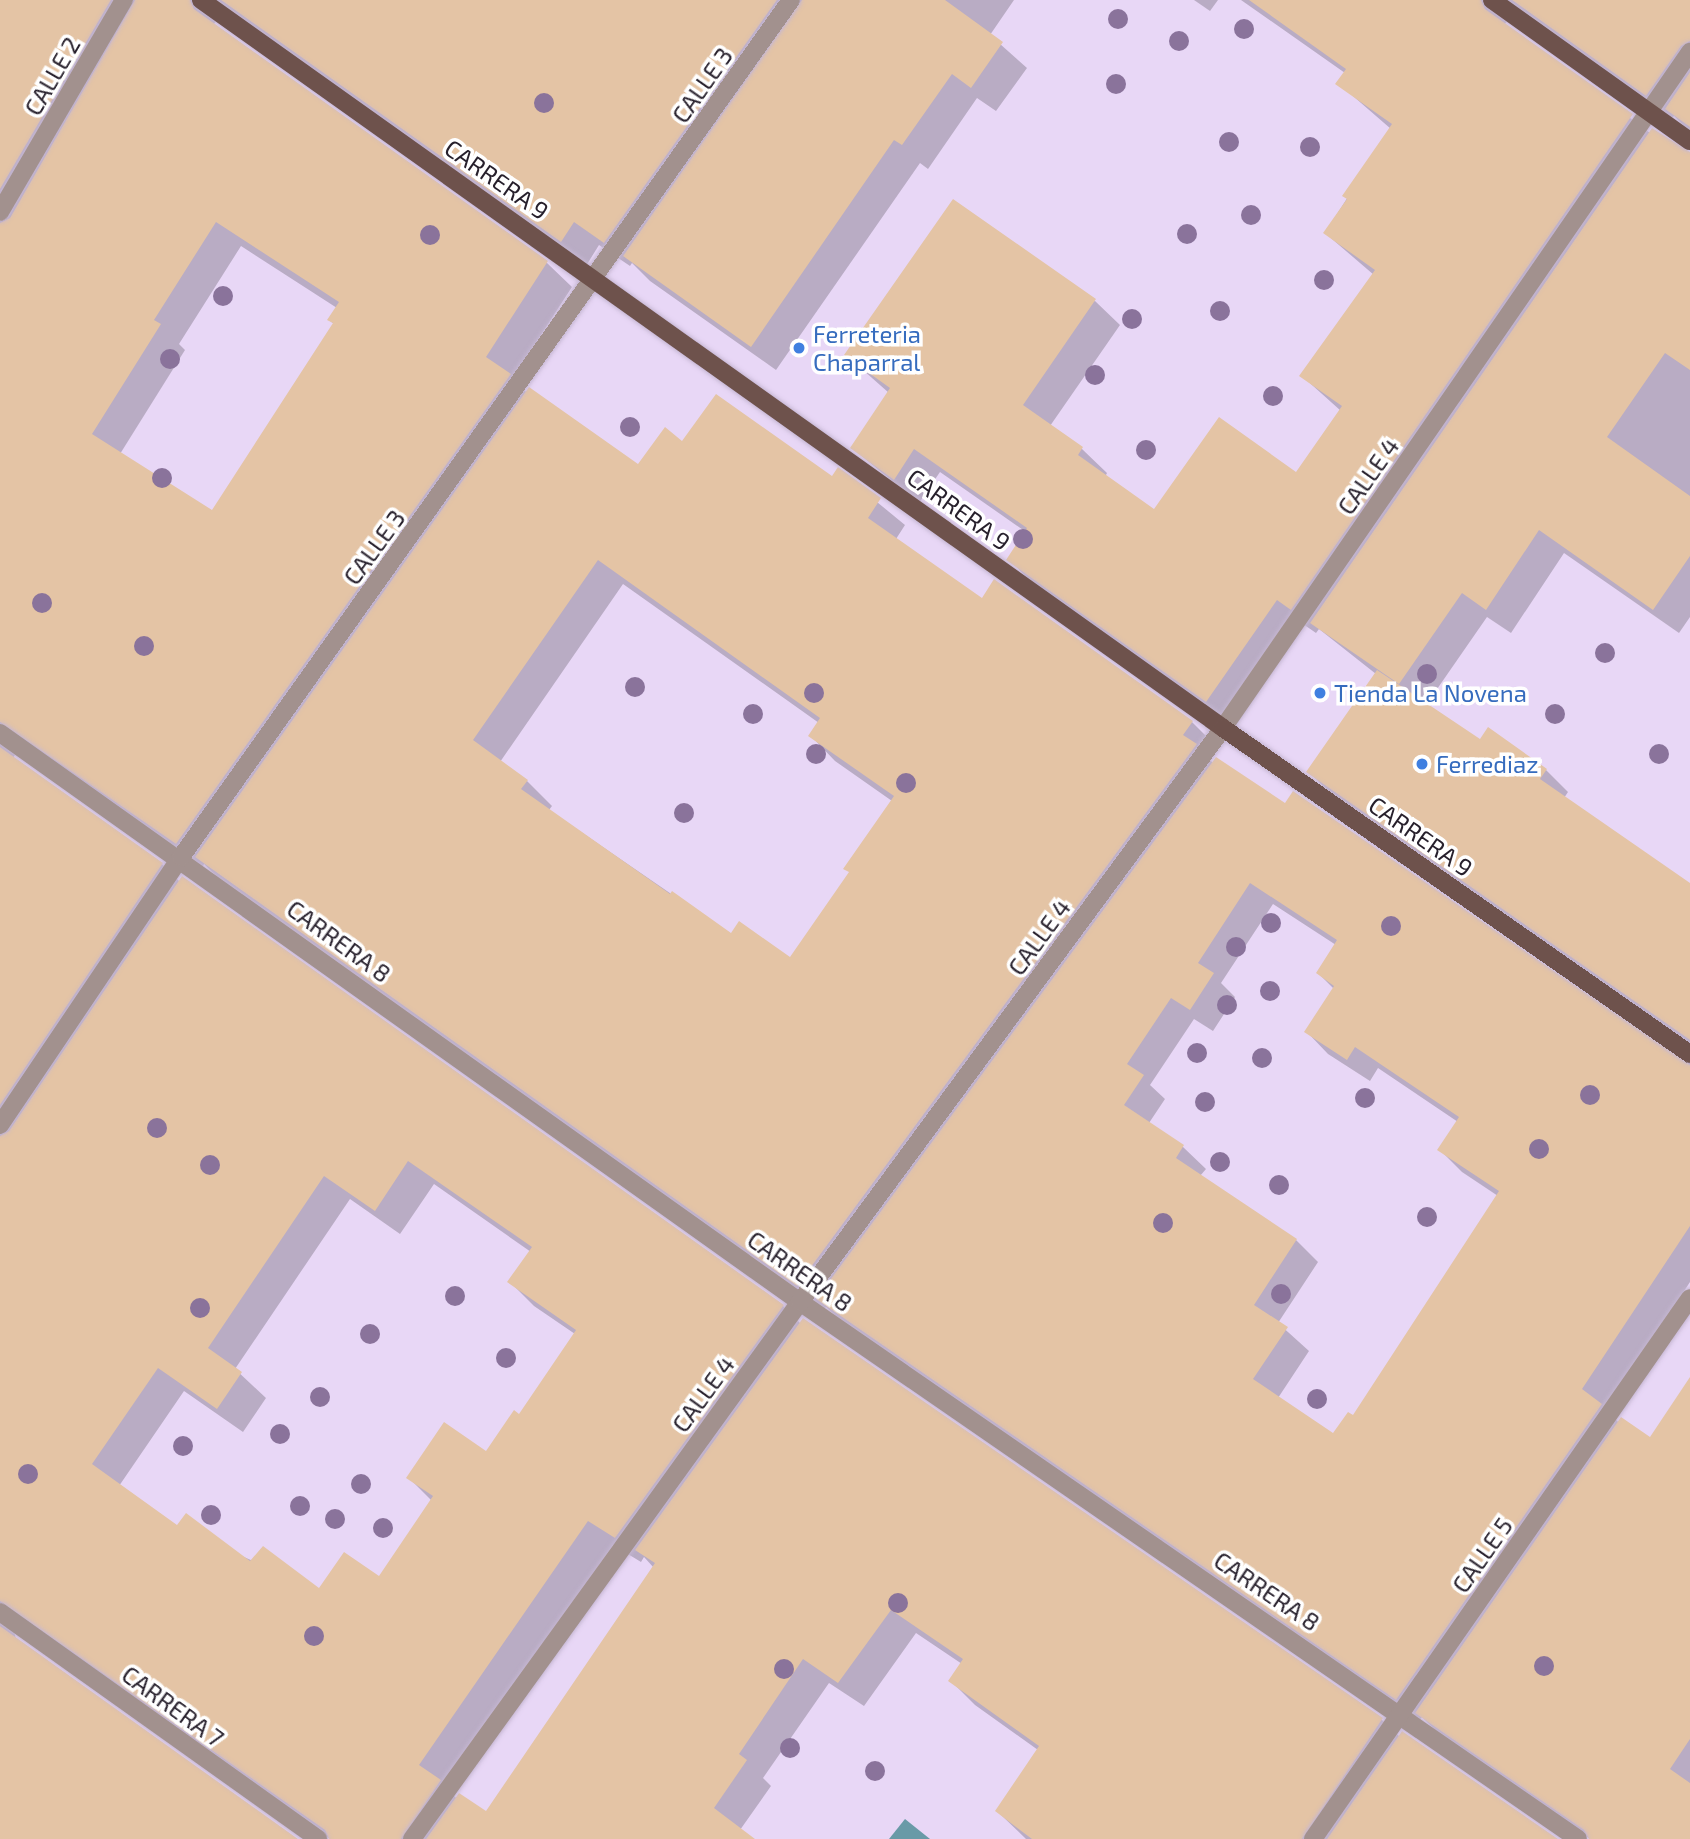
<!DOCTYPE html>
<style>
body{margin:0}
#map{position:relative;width:1690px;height:1839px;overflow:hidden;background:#e8d7f6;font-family:"Exo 2",sans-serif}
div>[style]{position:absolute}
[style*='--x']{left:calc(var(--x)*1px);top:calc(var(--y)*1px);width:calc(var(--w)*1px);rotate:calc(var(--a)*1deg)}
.water>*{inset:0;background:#699aa7}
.shadow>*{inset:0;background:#0003}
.building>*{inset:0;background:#e4c4a5}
.roads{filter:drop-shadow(0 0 2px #c5b6d2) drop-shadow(0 0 2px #c5b6d2)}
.minor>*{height:18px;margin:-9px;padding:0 9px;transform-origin:9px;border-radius:9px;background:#a2918e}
.major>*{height:18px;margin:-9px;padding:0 9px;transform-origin:9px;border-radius:9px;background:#6e524c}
.trees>*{width:20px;height:20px;margin:-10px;border-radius:50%;background:#8a739b}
.dots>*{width:19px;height:19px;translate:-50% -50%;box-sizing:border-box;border:4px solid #fff;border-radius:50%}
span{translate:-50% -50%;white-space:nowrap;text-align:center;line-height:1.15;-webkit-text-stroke:7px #fff;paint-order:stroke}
.street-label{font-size:24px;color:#27202c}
.shop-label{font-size:24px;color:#366cbe}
.left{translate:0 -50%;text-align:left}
</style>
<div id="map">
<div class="water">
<div style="clip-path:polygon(905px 1819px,930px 1839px,889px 1839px)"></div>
</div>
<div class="shadow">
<div style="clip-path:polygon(evenodd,0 0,1014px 0,990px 35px,1027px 68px,996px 111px,977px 98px,928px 169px,920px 163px,776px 370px,650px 281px,632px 263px,630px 266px,599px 245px,586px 266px,222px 13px,214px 24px,547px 263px,572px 287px,513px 378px,527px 393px,639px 467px,683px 443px,832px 478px,838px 470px,905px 525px,896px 539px,982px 600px,1192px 722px,1217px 747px,1209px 759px,1213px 763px,1683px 1065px,1690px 1064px,1690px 1282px,1606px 1409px,1619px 1423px,1650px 1440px,1690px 1387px,1690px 1839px,1590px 1839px,1442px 1737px,1422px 1717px,1419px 1721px,841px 1321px,826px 1307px,823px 1310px,222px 882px,204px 864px,202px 868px,20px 747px,13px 758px,162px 864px,180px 882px,783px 1306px,801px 1324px,803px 1320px,1382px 1720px,1400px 1737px,1555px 1839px,1026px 1839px,997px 1811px,1038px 1750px,975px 1705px,951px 1681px,962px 1664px,916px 1633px,864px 1706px,829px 1683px,763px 1778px,771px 1786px,740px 1830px,752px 1839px,330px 1839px,33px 1627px,14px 1630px,16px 1640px,295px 1839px,0 1839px,0 0,241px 246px,337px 308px,329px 320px,334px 324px,212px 513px,120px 454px,185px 350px,179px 344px,241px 246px,0 0,623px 584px,819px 723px,810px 735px,835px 761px,892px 801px,850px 873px,790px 959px,731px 935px,549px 810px,552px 806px,527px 781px,500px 762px,623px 584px,0 0,1273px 904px,1336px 945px,1318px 973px,1334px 989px,1306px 1031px,1328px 1054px,1370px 1081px,1378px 1068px,1458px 1122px,1439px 1149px,1462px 1172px,1498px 1196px,1354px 1418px,1334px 1436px,1278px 1398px,1309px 1351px,1278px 1323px,1318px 1262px,1296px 1240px,1200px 1176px,1206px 1169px,1183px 1147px,1149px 1123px,1165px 1099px,1150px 1085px,1194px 1019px,1213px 1031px,1235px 997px,1221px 983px,1273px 904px,0 0,434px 1184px,531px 1252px,510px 1282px,534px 1306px,575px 1334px,520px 1416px,487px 1453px,409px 1478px,432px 1501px,379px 1578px,320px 1590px,177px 1528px,119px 1486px,184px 1391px,243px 1432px,266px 1398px,235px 1369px,350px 1199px,400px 1234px,434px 1184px,0 0,613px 1545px,641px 1562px,644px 1557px,654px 1568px,486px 1814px,457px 1799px,446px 1787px,613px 1545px)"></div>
<div style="clip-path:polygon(1194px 0,1218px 0,1210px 11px)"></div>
<div style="clip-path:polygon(1241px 0,1690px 0,1690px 132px,1674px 116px,1671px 119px,1513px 13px,1505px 24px,1650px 133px,1690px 153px,1690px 617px,1679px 633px,1564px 553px,1511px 633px,1487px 617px,1426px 705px,1481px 742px,1546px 770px,1568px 792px,1564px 798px,1690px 887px,1690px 1045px,1331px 794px,1309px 772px,1376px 674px,1319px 629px,1316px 633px,1303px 624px,1232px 726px,1033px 584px,1009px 559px,1026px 532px,940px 472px,919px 503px,852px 448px,889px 393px,846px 355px,1095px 301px,1120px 325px,1050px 426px,1082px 449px,1107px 473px,1105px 477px,1154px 512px,1296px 475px,1341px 411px,1302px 376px,1374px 275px,1325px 233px,1391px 129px,1338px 83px,1345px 73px)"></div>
</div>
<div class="building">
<div style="clip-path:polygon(0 0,111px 0,0 189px)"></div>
<div style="clip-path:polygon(evenodd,135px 0,190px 0,194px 9px,548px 261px,486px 357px,511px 374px,176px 844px,0 722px,0 223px,10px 218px,135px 0,216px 222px,339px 302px,327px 320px,333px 323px,212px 510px,92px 434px,161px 324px,154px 320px,216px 222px)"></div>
<div style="clip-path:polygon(221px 0,777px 0,604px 243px,574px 222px,561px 242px)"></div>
<div style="clip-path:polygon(802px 0,945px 0,1003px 42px,971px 88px,952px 74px,902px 145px,894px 140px,751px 347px,623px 256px)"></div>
<div style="clip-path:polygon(1249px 0,1481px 0,1485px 9px,1633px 114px,1291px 610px,1277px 600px,1206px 702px,1006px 560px,1027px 528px,914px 449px,894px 480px,850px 448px,890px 388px,844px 355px,953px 199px,1096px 299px,1023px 405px,1083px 447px,1078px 455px,1154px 509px,1219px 417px,1296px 472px,1342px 406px,1299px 376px,1375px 270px,1323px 233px,1347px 199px,1342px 196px,1392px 124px,1335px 84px,1346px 69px)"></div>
<div style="clip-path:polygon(1512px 0,1690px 0,1690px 41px,1681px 46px,1646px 96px)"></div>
<div style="clip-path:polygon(1690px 72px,1690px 127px,1665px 109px)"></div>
<div style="clip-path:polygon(1652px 128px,1690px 152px,1690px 370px,1665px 353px,1607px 437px,1690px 496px,1690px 556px,1653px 610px,1539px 530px,1486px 610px,1462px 593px,1399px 684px,1310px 623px)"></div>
<div style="clip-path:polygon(evenodd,529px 387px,638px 464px,665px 427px,682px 441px,716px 394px,832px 476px,838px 467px,881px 498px,868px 518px,982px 598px,994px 579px,1193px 721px,1183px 735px,1197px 744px,797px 1286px,195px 857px,529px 387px,598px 560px,820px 718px,808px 736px,894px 796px,843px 869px,849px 872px,790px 957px,739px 921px,731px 933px,672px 891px,670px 894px,521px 789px,528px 780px,473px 740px,598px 560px)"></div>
<div style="clip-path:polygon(1377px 670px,1480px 739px,1488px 727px,1547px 769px,1540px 779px,1690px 883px,1690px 1040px,1306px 772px)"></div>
<div style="clip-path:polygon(0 747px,163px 863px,0 1105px)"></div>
<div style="clip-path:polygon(evenodd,1216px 757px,1285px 803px,1293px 791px,1690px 1065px,1690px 1226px,1582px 1389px,1602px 1404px,1396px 1700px,816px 1299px,1216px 757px,1250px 883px,1337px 940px,1316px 973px,1334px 986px,1304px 1032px,1347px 1060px,1355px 1047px,1459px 1117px,1437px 1150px,1499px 1191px,1353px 1415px,1348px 1412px,1333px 1433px,1253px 1379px,1288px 1327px,1254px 1305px,1297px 1239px,1176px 1158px,1184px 1145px,1124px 1105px,1144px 1075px,1127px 1064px,1171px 998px,1190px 1010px,1214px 973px,1198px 963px,1250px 883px)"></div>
<div style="clip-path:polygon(evenodd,182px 876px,784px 1305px,615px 1538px,588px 1521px,419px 1765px,441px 1780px,401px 1839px,329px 1839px,325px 1830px,0 1601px,0 1136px,9px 1131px,182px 876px,408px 1161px,532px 1247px,507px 1282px,576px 1330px,519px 1414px,514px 1410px,486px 1451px,444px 1422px,406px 1478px,433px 1496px,379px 1576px,344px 1552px,319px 1588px,263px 1546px,250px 1561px,186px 1513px,177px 1525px,92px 1464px,158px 1368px,217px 1409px,242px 1372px,208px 1348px,324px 1176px,375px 1211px,408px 1161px)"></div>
<div style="clip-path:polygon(803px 1318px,1383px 1718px,1302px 1839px,1032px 1839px,995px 1811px,1039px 1746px,948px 1681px,963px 1659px,891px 1610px,838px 1683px,803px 1659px,739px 1754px,747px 1760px,714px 1808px,755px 1839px,426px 1839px,459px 1793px,486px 1811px,655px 1563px,635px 1550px)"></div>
<div style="clip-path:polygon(1690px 1377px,1690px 1739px,1670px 1769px,1690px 1783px,1690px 1839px,1589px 1839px,1584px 1830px,1415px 1713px,1621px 1417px,1650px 1437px)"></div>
<div style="clip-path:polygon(0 1626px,298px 1839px,0 1839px)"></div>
<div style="clip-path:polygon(1402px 1731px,1558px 1839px,1327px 1839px)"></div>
</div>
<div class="roads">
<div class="minor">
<div style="--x:0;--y:212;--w:246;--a:-59.7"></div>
<div style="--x:0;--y:733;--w:982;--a:35.42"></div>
<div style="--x:800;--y:1302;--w:945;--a:34.61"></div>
<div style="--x:0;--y:1125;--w:323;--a:-56"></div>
<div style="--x:181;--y:857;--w:1052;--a:-54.56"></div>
<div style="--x:0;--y:1612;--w:391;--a:35.5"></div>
<div style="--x:412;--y:1839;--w:663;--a:-54.15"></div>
<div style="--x:800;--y:1302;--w:713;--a:-53.61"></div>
<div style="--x:1223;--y:728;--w:822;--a:-55.36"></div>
<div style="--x:1313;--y:1839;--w:659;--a:-55.13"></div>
</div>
<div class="major">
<div style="--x:201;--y:0;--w:1255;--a:35.46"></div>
<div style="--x:1223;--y:728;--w:570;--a:34.92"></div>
<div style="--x:1492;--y:0;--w:243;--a:35.5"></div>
</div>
</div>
<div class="trees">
<div style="left:1118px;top:19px"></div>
<div style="left:1244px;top:29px"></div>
<div style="left:1179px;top:41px"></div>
<div style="left:1116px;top:84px"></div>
<div style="left:544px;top:103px"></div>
<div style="left:1229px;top:142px"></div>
<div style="left:1310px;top:147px"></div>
<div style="left:1251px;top:215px"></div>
<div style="left:1187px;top:234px"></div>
<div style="left:430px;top:235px"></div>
<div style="left:1324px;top:280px"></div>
<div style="left:223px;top:296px"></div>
<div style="left:1220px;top:311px"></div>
<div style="left:1132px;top:319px"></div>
<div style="left:170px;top:359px"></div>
<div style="left:1095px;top:375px"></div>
<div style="left:1273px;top:396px"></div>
<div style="left:630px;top:427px"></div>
<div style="left:1146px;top:450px"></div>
<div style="left:162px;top:478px"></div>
<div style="left:1023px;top:539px"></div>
<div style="left:42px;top:603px"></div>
<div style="left:144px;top:646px"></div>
<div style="left:1605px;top:653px"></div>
<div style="left:1427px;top:674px"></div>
<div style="left:635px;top:687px"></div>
<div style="left:814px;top:693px"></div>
<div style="left:753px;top:714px"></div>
<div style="left:1555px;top:714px"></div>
<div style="left:816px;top:754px"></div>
<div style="left:1659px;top:754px"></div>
<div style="left:906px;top:783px"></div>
<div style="left:684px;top:813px"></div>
<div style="left:1271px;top:923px"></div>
<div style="left:1391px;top:926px"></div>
<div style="left:1236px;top:947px"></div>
<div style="left:1270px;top:991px"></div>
<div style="left:1227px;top:1005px"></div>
<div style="left:1197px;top:1053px"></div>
<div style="left:1262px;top:1058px"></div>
<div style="left:1590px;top:1095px"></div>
<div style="left:1365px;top:1098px"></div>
<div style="left:1205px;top:1102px"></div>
<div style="left:157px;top:1128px"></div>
<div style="left:1539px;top:1149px"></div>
<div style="left:1220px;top:1162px"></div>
<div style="left:210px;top:1165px"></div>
<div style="left:1279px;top:1185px"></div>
<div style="left:1427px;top:1217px"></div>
<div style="left:1163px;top:1223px"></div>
<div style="left:1281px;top:1294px"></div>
<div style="left:455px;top:1296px"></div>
<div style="left:200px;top:1308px"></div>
<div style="left:370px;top:1334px"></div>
<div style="left:506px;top:1358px"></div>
<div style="left:320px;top:1397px"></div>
<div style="left:1317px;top:1399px"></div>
<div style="left:280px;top:1434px"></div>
<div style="left:183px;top:1446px"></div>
<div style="left:28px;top:1474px"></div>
<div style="left:361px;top:1484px"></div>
<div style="left:300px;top:1506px"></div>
<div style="left:211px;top:1515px"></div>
<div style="left:335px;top:1519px"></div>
<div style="left:383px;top:1528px"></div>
<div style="left:898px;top:1603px"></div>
<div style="left:314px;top:1636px"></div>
<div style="left:1544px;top:1666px"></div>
<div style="left:784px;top:1669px"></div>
<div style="left:790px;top:1748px"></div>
<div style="left:875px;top:1771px"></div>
</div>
<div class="dots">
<div style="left:799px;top:348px;background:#3f7fe0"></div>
<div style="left:1320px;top:693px;background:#3f7fe0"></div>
<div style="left:1422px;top:764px;background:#3f7fe0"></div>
</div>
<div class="street-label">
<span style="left:52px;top:76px;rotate:-60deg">CALLE 2</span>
<span style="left:702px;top:85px;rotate:-55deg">CALLE 3</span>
<span style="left:497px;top:179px;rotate:35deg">CARRERA 9</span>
<span style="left:1368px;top:476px;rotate:-55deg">CALLE 4</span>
<span style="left:959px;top:509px;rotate:36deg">CARRERA 9</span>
<span style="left:374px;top:547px;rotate:-54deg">CALLE 3</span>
<span style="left:1421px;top:836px;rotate:35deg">CARRERA 9</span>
<span style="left:1039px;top:937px;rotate:-54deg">CALLE 4</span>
<span style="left:339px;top:941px;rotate:36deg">CARRERA 8</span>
<span style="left:800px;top:1271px;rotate:35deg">CARRERA 8</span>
<span style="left:703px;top:1394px;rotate:-54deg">CALLE 4</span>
<span style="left:1482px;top:1555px;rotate:-55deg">CALLE 5</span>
<span style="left:1267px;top:1591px;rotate:34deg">CARRERA 8</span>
<span style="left:173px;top:1706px;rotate:36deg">CARRERA 7</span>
</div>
<div class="shop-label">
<span class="left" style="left:813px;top:348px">Ferreteria<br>Chaparral</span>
<span class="left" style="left:1334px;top:693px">Tienda La Novena</span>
<span class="left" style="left:1436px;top:764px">Ferrediaz</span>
</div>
</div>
